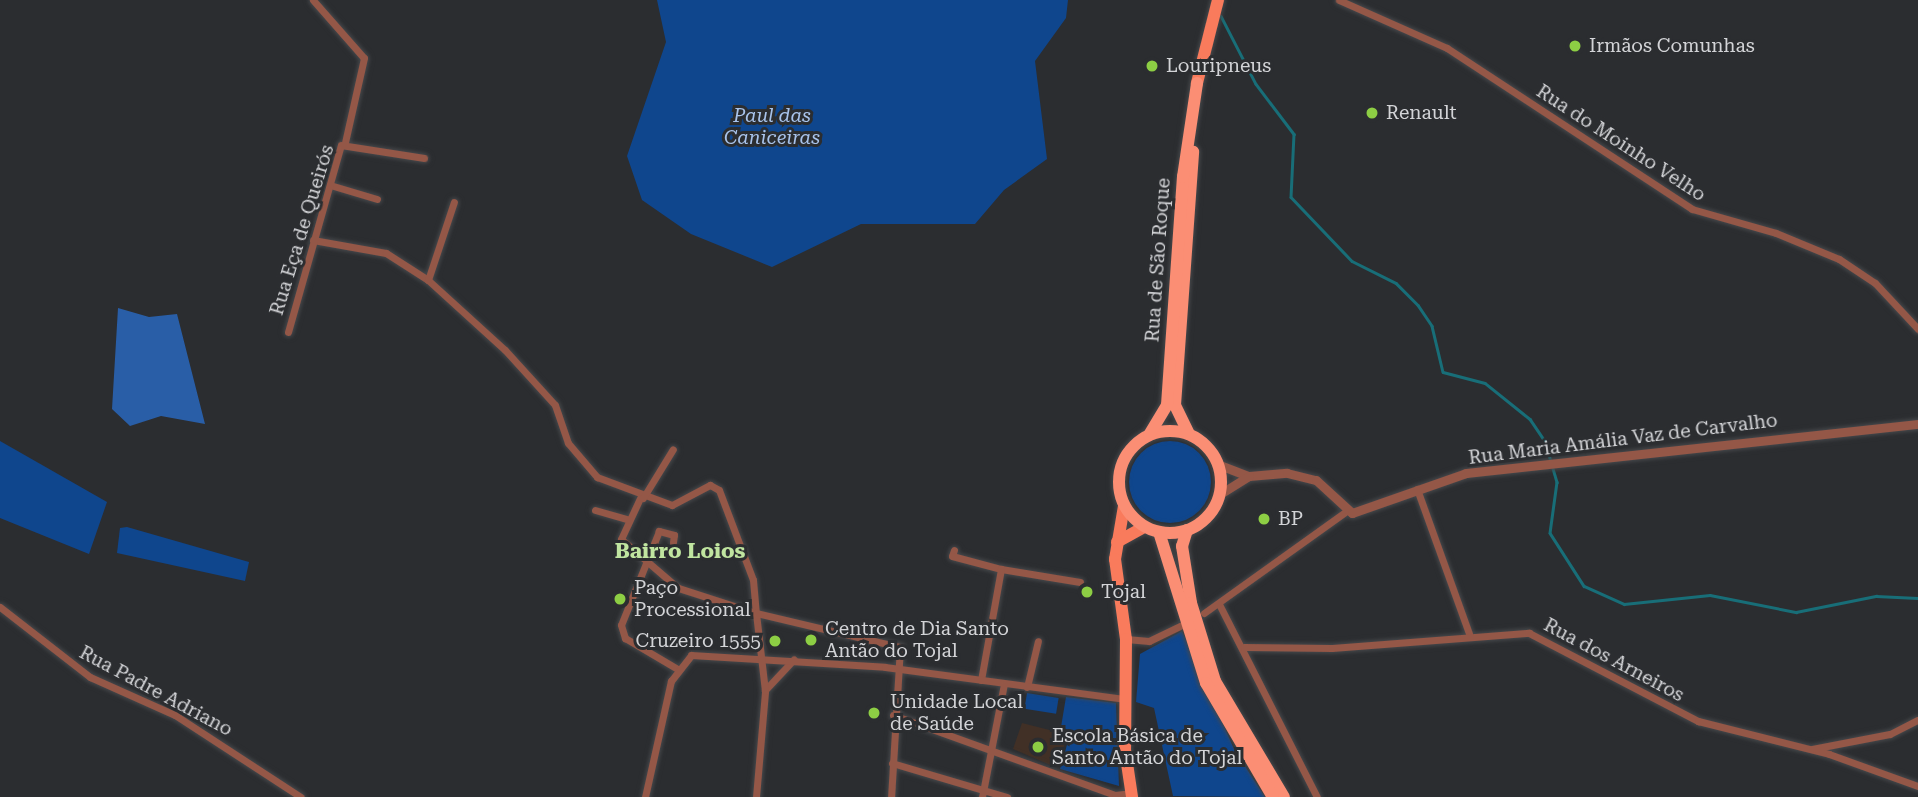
<!DOCTYPE html>
<meta charset="utf-8">
<style>
body{margin:0}
#map{position:relative;width:1918px;height:797px;overflow:hidden;background:#2b2d30;font-family:"Roboto Serif",serif}
div>[style]{position:absolute}
[style*='--x']{left:calc(var(--x)*1px);top:calc(var(--y)*1px);width:calc(var(--w)*1px);rotate:calc(var(--a)*1deg)}
.education>*{inset:0;background:#413026}
.green>*{inset:0;background:#0f468d;transform-origin:0 0}
.round{border-radius:50%}
.forest>*{inset:0;background:#295ea7}
.stream>*{height:2.5px;margin:-1.25px;padding:0 1.25px;transform-origin:1.25px;border-radius:1.25px;background:#186e78}
.roads{filter:drop-shadow(0 0 2px #46484b) drop-shadow(0 0 2px #46484b)}
.minor>*{height:7px;margin:-3.5px;padding:0 3.5px;transform-origin:3.5px;border-radius:3.5px;background:#945747}
.tertiary>*{height:9px;margin:-4.5px;padding:0 4.5px;transform-origin:4.5px;border-radius:4.5px;background:#945747}
.primary>*{height:12px;margin:-6px;padding:0 6px;transform-origin:6px;border-radius:6px;background:#f97b5c}
.trunk>*{height:12px;margin:-6px;padding:0 6px;transform-origin:6px;border-radius:6px;background:#fb8e74}
.trunk>.ring{margin:-6px;padding:0;box-sizing:content-box;background:none;border:12px solid #fb8e74;border-radius:50%}
.dots>*{width:19px;height:19px;translate:-50% -50%;box-sizing:border-box;border:4px solid #2b2d30;border-radius:50%}
span{translate:-50% -50%;white-space:nowrap;text-align:center;line-height:1.15;-webkit-text-stroke:6px #2b2d30;paint-order:stroke}
.poi-label{font-size:19px;color:#d3d4d7}
.left{translate:0 -50%;text-align:left}
.right{translate:-100% -50%;text-align:right}
.park-label{font-size:19px;color:#a8c3eb;font-style:italic}
.street-label{font-size:19px;color:#d3d4d7}
.neighbourhood-label{font-size:21px;color:#c0e5a0;font-weight:700}
</style>
<div id="map">
<div class="education">
<div style="clip-path:polygon(1022px 723px,1069px 735px,1055px 767px,1013px 749px)"></div>
</div>
<div class="green">
<div style="clip-path:polygon(657px 0,1068px 0,1066px 18px,1035px 61px,1047px 159px,1004px 190px,975px 224px,861px 224px,772px 267px,691px 234px,642px 200px,627px 156px,666px 42px)"></div>
<div class="round" style="left:1129px;top:441px;width:82px;height:82px"></div>
<div style="clip-path:polygon(0 441px,107px 502px,89px 554px,0 518px)"></div>
<div style="clip-path:polygon(127px 527px,249px 562px,245px 581px,117px 553px,120px 528px)"></div>
<div style="clip-path:polygon(1182px 631px,1234px 749px,1265px 797px,1173px 796px,1154px 708px,1136px 702px,1140px 654px)"></div>
<div style="left:1027px;top:693px;width:32px;height:16px;rotate:9deg"></div>
<div style="clip-path:polygon(1066px 697px,1116px 703px,1119px 786px,1060px 769px,1071px 731px,1061px 727px)"></div>
</div>
<div class="forest">
<div style="clip-path:polygon(118px 308px,149px 317px,177px 314px,205px 424px,161px 416px,130px 426px,112px 409px)"></div>
</div>
<div class="stream">
<div style="--x:1221;--y:16;--w:76;--a:62.8"></div>
<div style="--x:1256;--y:84;--w:63;--a:52.8"></div>
<div style="--x:1294;--y:134;--w:63;--a:92.7"></div>
<div style="--x:1291;--y:197;--w:88;--a:46.4"></div>
<div style="--x:1352;--y:261;--w:49;--a:26.6"></div>
<div style="--x:1396;--y:283;--w:31;--a:45"></div>
<div style="--x:1418;--y:305;--w:25;--a:56"></div>
<div style="--x:1432;--y:326;--w:47;--a:76.6"></div>
<div style="--x:1443;--y:372;--w:43;--a:14.7"></div>
<div style="--x:1485;--y:383;--w:58;--a:38.7"></div>
<div style="--x:1530;--y:419;--w:27;--a:56"></div>
<div style="--x:1545;--y:441;--w:43;--a:73.7"></div>
<div style="--x:1557;--y:482;--w:51;--a:97.8"></div>
<div style="--x:1550;--y:533;--w:63;--a:57.3"></div>
<div style="--x:1584;--y:586;--w:44;--a:24.2"></div>
<div style="--x:1624;--y:604;--w:86;--a:-6"></div>
<div style="--x:1710;--y:595;--w:88;--a:11.2"></div>
<div style="--x:1796;--y:612;--w:82;--a:-11.3"></div>
<div style="--x:1876;--y:596;--w:42;--a:2.7"></div>
</div>
<div class="roads">
<div class="minor">
<div style="--x:313;--y:0;--w:77;--a:48.7"></div>
<div style="--x:364;--y:58;--w:86;--a:102.7"></div>
<div style="--x:1339;--y:0;--w:118;--a:24"></div>
<div style="--x:1447;--y:48;--w:293;--a:33.3"></div>
<div style="--x:1692;--y:209;--w:87;--a:15.9"></div>
<div style="--x:1776;--y:233;--w:68;--a:22.4"></div>
<div style="--x:1839;--y:259;--w:43;--a:33.7"></div>
<div style="--x:1875;--y:283;--w:63;--a:46.9"></div>
<div style="--x:330;--y:185;--w:49;--a:16.6"></div>
<div style="--x:313;--y:240;--w:74;--a:10.1"></div>
<div style="--x:386;--y:253;--w:50;--a:32.7"></div>
<div style="--x:428;--y:280;--w:104;--a:42.3"></div>
<div style="--x:505;--y:350;--w:74;--a:47.7"></div>
<div style="--x:555;--y:405;--w:40;--a:71.1"></div>
<div style="--x:568;--y:443;--w:45;--a:49.5"></div>
<div style="--x:597;--y:477;--w:80;--a:20.5"></div>
<div style="--x:672;--y:505;--w:43;--a:-27.8"></div>
<div style="--x:710;--y:485;--w:10;--a:29"></div>
<div style="--x:719;--y:490;--w:96;--a:69.3"></div>
<div style="--x:753;--y:580;--w:33;--a:85"></div>
<div style="--x:756;--y:613;--w:82;--a:-162.2"></div>
<div style="--x:678;--y:588;--w:75;--a:-139.3"></div>
<div style="--x:621;--y:539;--w:45;--a:-65.1"></div>
<div style="--x:428;--y:280;--w:82;--a:-71.6"></div>
<div style="--x:288;--y:332;--w:194;--a:-74.2"></div>
<div style="--x:341;--y:145;--w:84;--a:8.9"></div>
<div style="--x:1417;--y:489;--w:156;--a:70.2"></div>
<div style="--x:643;--y:498;--w:57;--a:-58.5"></div>
<div style="--x:595;--y:510;--w:35;--a:16"></div>
<div style="--x:673;--y:542;--w:7;--a:-82"></div>
<div style="--x:674;--y:535;--w:16;--a:-165"></div>
<div style="--x:659;--y:531;--w:101;--a:112"></div>
<div style="--x:621;--y:625;--w:14;--a:73"></div>
<div style="--x:625;--y:638;--w:59;--a:30.5"></div>
<div style="--x:954;--y:550;--w:6;--a:108"></div>
<div style="--x:952;--y:556;--w:51;--a:14.9"></div>
<div style="--x:1001;--y:569;--w:80;--a:9.3"></div>
<div style="--x:1219;--y:604;--w:216;--a:63.1"></div>
<div style="--x:0;--y:607;--w:114;--a:37.9"></div>
<div style="--x:90;--y:677;--w:93;--a:24.1"></div>
<div style="--x:175;--y:715;--w:150;--a:33.1"></div>
<div style="--x:1204;--y:613;--w:173;--a:-35.6"></div>
<div style="--x:1126;--y:639;--w:23;--a:5"></div>
<div style="--x:1149;--y:641;--w:41;--a:-25.9"></div>
<div style="--x:1244;--y:647;--w:88;--a:0.7"></div>
<div style="--x:1332;--y:648;--w:198;--a:-4.4"></div>
<div style="--x:1529;--y:633;--w:191;--a:27.5"></div>
<div style="--x:1698;--y:721;--w:135;--a:14.1"></div>
<div style="--x:1829;--y:754;--w:95;--a:19.8"></div>
<div style="--x:981;--y:680;--w:113;--a:-79.8"></div>
<div style="--x:1027;--y:687;--w:47;--a:-76.6"></div>
<div style="--x:765;--y:690;--w:42;--a:-46.9"></div>
<div style="--x:893;--y:715;--w:236;--a:19.8"></div>
<div style="--x:1115;--y:795;--w:17;--a:-7"></div>
<div style="--x:1812;--y:749;--w:79;--a:-10.9"></div>
<div style="--x:1890;--y:734;--w:31;--a:-27"></div>
<div style="--x:892;--y:763;--w:120;--a:16.5"></div>
<div style="--x:645;--y:797;--w:119;--a:-77.4"></div>
<div style="--x:671;--y:681;--w:33;--a:-52"></div>
<div style="--x:691;--y:655;--w:194;--a:3.5"></div>
<div style="--x:885;--y:667;--w:243;--a:7.6"></div>
<div style="--x:756;--y:797;--w:106;--a:-85.1"></div>
<div style="--x:765;--y:691;--w:79;--a:-96.6"></div>
<div style="--x:756;--y:613;--w:148;--a:13.3"></div>
<div style="--x:900;--y:647;--w:150;--a:93.4"></div>
<div style="--x:982;--y:797;--w:115;--a:-79"></div>
</div>
<div class="tertiary">
<div style="--x:1217;--y:464;--w:34;--a:21"></div>
<div style="--x:1249;--y:476;--w:38;--a:-5"></div>
<div style="--x:1287;--y:473;--w:30;--a:14"></div>
<div style="--x:1316;--y:480;--w:49;--a:42.5"></div>
<div style="--x:1352;--y:513;--w:121;--a:-19.3"></div>
<div style="--x:1466;--y:473;--w:455;--a:-6.2"></div>
<div style="--x:1220;--y:494;--w:34;--a:-32"></div>
</div>
<div class="primary">
<div style="--x:1197;--y:83;--w:86;--a:-75.8"></div>
<div style="--x:1124;--y:506;--w:54;--a:99.6"></div>
<div style="--x:1115;--y:559;--w:81;--a:82.2"></div>
<div style="--x:1126;--y:639;--w:111;--a:90.5"></div>
<div style="--x:1125;--y:750;--w:48;--a:81.5"></div>
<div style="--x:1117;--y:542;--w:31;--a:-29"></div>
</div>
<div class="trunk">
<div class="ring" style="left:1119px;top:431px;width:90px;height:90px"></div>
<div style="--x:1189;--y:434;--w:32;--a:-116"></div>
<div style="--x:1175;--y:405;--w:254;--a:-85.9"></div>
<div style="--x:1149;--y:435;--w:35;--a:-59"></div>
<div style="--x:1167;--y:405;--w:229;--a:-86"></div>
<div style="--x:1183;--y:177;--w:95;--a:-81.5"></div>
<div style="--x:1187;--y:530;--w:17;--a:107"></div>
<div style="--x:1182;--y:546;--w:58;--a:81"></div>
<div style="--x:1191;--y:603;--w:82;--a:72.9"></div>
<div style="--x:1215;--y:681;--w:135;--a:59.3"></div>
<div style="--x:1159;--y:532;--w:158;--a:72.7"></div>
<div style="--x:1206;--y:683;--w:132;--a:59.6"></div>
</div>
</div>
<div class="dots">
<div style="left:1575px;top:46px;background:#8dce44"></div>
<div style="left:1152px;top:66px;background:#8dce44"></div>
<div style="left:1372px;top:113px;background:#8dce44"></div>
<div style="left:1264px;top:519px;background:#8dce44"></div>
<div style="left:1087px;top:592px;background:#8dce44"></div>
<div style="left:620px;top:599px;background:#8dce44"></div>
<div style="left:811px;top:640px;background:#8dce44"></div>
<div style="left:775px;top:641px;background:#8dce44"></div>
<div style="left:874px;top:713px;background:#8dce44"></div>
<div style="left:1038px;top:747px;background:#8dce44"></div>
</div>
<div class="poi-label">
<span class="left" style="left:1589px;top:46px">Irmãos Comunhas</span>
<span class="left" style="left:1166px;top:66px">Louripneus</span>
<span class="left" style="left:1386px;top:113px">Renault</span>
<span class="left" style="left:1278px;top:519px">BP</span>
<span class="left" style="left:634px;top:599px">Paço<br>Processional</span>
<span class="left" style="left:1101px;top:592px">Tojal</span>
<span class="left" style="left:825px;top:640px">Centro de Dia Santo<br>Antão do Tojal</span>
<span class="right" style="left:761px;top:641px">Cruzeiro 1555</span>
<span class="left" style="left:890px;top:713px">Unidade Local<br>de Saúde</span>
<span class="left" style="left:1052px;top:747px">Escola Básica de<br>Santo Antão do Tojal</span>
</div>
<div class="park-label">
<span style="left:772px;top:127px">Paul das<br>Caniceiras</span>
</div>
<div class="street-label">
<span style="left:1621px;top:143px;rotate:33deg">Rua do Moinho Velho</span>
<span style="left:302px;top:230px;rotate:-73deg">Rua Eça de Queirós</span>
<span style="left:1158px;top:260px;rotate:-86deg">Rua de São Roque</span>
<span style="left:1623px;top:439px;rotate:-7deg">Rua Maria Amália Vaz de Carvalho</span>
<span style="left:1614px;top:660px;rotate:28deg">Rua dos Arneiros</span>
<span style="left:156px;top:691px;rotate:28deg">Rua Padre Adriano</span>
</div>
<div class="neighbourhood-label">
<span style="left:680px;top:551px">Bairro Loios</span>
</div>
</div>
